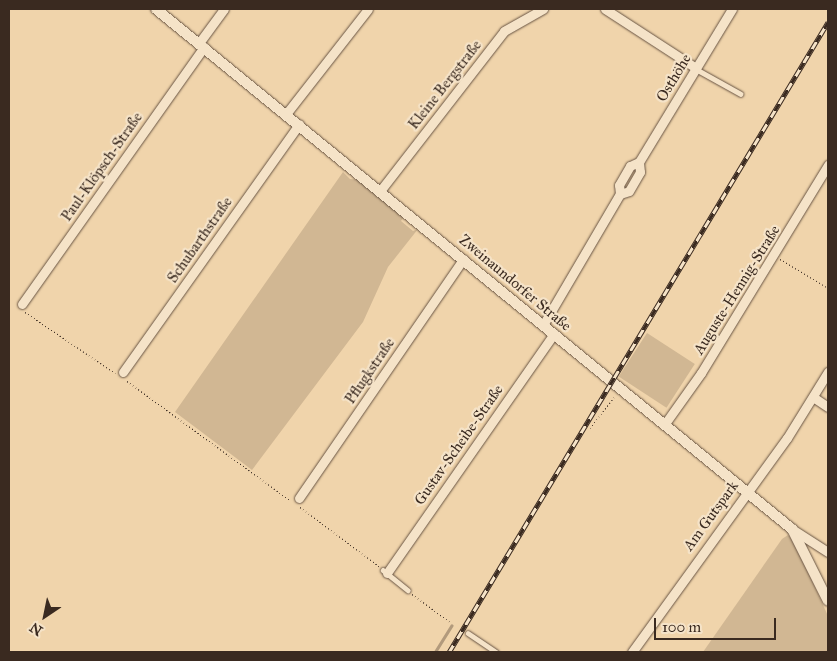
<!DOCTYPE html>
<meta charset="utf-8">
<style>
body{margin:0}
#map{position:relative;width:837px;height:661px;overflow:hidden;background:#f0d4ab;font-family:"IM FELL Great Primer",serif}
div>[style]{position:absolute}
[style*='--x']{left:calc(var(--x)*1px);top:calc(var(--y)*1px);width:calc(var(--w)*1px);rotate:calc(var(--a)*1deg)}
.green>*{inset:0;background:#d1b793;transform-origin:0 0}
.stream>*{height:2.5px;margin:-1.25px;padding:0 1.25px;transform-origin:1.25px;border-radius:1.25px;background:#b29a7c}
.path>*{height:1px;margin-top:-0.5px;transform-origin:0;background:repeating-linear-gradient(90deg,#3a2a20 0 1px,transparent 0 3.5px)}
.roads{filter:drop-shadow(0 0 1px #685443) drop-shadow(0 0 1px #685443)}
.service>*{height:4.5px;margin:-2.25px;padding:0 2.25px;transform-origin:2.25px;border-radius:2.25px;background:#f5e3c8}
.minor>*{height:9px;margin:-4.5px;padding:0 4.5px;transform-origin:4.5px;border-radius:4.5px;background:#f5e3c8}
.tertiary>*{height:10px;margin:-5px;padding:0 5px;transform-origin:5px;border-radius:5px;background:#f5e3c8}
.rail>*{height:4.5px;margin-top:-2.25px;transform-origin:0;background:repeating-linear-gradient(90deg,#f5e3c8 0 8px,#3a2a20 0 16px);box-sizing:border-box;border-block:1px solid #3a2a20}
span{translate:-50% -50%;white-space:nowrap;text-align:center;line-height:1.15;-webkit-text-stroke:4.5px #f5e3c8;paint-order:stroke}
.street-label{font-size:15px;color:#3a2a20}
.frame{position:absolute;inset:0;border:10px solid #3a2a20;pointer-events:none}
.north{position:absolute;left:20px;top:591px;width:50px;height:50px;-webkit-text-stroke:4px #f5e3c8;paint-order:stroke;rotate:214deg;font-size:14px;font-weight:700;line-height:20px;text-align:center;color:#3a2a20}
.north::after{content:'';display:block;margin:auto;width:18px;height:22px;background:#3a2a20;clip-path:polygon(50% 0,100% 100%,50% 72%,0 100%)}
.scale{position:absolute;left:654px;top:618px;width:122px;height:22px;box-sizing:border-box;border:2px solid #3a2a20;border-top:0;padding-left:6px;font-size:15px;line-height:18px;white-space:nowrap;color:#3a2a20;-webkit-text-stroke:4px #f5e3c8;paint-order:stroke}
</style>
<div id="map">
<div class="green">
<div style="clip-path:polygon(343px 172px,350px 179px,360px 180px,404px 216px,401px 221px,413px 231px,418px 229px,388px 267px,363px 322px,252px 470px,175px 412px)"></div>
<div style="left:647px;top:333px;width:57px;height:52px;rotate:33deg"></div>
<div style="clip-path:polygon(788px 535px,795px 543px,828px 616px,828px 652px,703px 652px,782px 539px)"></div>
</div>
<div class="stream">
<div style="--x:435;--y:652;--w:31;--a:-58"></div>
</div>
<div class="path">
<div style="--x:780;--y:259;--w:56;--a:31.1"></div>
<div style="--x:25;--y:312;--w:109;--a:34.1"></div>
<div style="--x:127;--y:381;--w:203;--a:36.2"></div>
<div style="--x:590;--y:428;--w:41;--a:-52"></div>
<div style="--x:300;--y:507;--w:99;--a:36.8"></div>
<div style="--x:412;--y:594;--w:47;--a:36.4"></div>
</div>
<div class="roads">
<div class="service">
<div style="--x:696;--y:69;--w:51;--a:29.1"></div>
<div style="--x:383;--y:570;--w:32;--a:39"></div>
<div style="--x:468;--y:633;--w:34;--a:34"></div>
</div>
<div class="minor">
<div style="--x:605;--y:9;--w:108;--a:33"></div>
<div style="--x:199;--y:43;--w:42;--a:-53.7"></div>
<div style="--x:286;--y:114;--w:133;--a:-52"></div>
<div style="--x:380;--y:191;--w:202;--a:-52.2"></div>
<div style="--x:504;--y:31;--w:45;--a:-29.4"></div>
<div style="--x:620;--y:194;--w:9;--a:-18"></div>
<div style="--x:629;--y:191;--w:22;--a:-60"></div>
<div style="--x:640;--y:172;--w:10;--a:-96"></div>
<div style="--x:22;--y:304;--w:315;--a:-54.7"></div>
<div style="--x:543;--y:325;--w:152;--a:-59.6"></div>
<div style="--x:620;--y:194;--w:9;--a:-96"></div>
<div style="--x:619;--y:185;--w:22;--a:-60"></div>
<div style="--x:630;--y:166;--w:10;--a:-24"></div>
<div style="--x:639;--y:162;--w:179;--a:-58.7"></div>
<div style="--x:123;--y:372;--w:304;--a:-54.6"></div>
<div style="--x:813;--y:397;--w:18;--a:34"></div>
<div style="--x:664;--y:425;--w:64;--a:-54.6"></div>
<div style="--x:701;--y:373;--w:244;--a:-58.6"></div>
<div style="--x:299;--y:498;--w:290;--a:-55.5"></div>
<div style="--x:792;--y:529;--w:43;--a:32.6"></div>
<div style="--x:387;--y:573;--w:292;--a:-55.1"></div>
<div style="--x:632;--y:652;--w:264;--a:-54.1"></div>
<div style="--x:787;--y:438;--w:78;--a:-58.2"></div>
</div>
<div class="tertiary">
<div style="--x:156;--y:9;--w:822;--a:39.27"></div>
<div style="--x:792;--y:529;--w:80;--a:63.4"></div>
</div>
</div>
<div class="rail">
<div style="--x:449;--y:652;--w:735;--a:-58.97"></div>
</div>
<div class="street-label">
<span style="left:674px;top:78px;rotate:-59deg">Osthöhe</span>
<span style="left:445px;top:85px;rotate:-52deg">Kleine Bergstraße</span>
<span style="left:102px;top:167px;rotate:-55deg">Paul-Klöpsch-Straße</span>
<span style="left:200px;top:240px;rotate:-55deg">Schubarthstraße</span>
<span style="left:515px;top:283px;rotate:40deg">Zweinaundorfer Straße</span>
<span style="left:737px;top:290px;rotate:-58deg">Auguste-Hennig-Straße</span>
<span style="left:370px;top:371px;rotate:-56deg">Pflugkstraße</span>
<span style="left:459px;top:445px;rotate:-55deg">Gustav-Scheibe-Straße</span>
<span style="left:711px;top:516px;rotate:-54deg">Am Gutspark</span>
</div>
<div class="frame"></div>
<div class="north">N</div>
<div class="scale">100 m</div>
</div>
